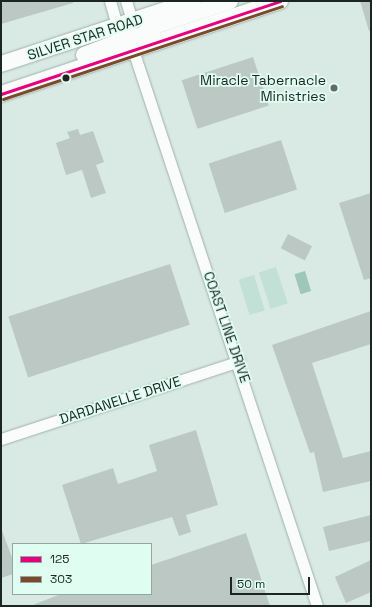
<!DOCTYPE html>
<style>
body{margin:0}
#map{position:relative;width:372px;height:607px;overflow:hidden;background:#d9eae4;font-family:"Space Grotesk",sans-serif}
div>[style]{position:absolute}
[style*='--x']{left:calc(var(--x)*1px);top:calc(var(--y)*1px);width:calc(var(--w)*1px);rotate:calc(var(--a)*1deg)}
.green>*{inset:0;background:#c2e0d5;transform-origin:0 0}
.water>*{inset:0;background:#9ec7b9;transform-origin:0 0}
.building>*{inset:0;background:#bbc8c4;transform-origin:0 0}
.roads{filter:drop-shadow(0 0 1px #a1afaa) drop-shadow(0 0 1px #a1afaa)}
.minor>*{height:11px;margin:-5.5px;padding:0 5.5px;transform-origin:5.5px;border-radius:5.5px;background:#f9fcfb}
.secondary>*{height:16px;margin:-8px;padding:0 8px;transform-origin:8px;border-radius:8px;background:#f9fcfb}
.bus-1>*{height:3px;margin:-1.5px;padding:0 1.5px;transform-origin:1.5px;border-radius:1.5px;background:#e5007d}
.bus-2>*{height:3px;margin:-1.5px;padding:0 1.5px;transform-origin:1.5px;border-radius:1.5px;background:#7a4b2a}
.dots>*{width:11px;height:11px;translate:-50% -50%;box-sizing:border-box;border:2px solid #e0fdf2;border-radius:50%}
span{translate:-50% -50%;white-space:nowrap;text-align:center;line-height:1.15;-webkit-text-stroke:3.5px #e0fdf2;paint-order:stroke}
.street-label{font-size:14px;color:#1b2622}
.poi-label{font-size:14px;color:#1b2622}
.right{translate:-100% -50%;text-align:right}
.frame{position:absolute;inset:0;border:2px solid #1b2622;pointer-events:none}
.legend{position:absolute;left:12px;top:543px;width:140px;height:52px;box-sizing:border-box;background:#e0fdf2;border:1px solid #91a79f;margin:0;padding:5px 7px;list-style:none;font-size:12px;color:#1b2622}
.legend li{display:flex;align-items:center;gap:8px;height:20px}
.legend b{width:20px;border:1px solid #91a79f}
.scale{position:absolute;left:230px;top:577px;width:80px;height:18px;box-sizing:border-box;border:2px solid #1b2622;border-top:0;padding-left:5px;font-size:12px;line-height:14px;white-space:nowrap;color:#1b2622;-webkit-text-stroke:3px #e0fdf2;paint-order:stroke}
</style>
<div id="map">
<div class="green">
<div style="left:276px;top:267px;width:38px;height:18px;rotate:72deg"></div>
<div style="left:254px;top:275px;width:37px;height:16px;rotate:73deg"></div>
</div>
<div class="water">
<div style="left:305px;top:271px;width:21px;height:11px;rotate:73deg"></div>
</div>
<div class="building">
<div style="clip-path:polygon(8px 1px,73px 1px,73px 3px,1px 24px,1px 3px)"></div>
<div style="clip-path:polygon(360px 1px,371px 1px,371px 31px,369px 31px)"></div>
<div style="left:253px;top:57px;width:51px;height:75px;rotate:72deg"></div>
<div style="clip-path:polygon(78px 129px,80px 135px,93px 131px,104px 162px,96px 165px,106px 193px,91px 198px,82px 170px,66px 175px,56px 143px,70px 138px,67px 132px)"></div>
<div style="left:281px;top:140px;width:52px;height:76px;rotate:72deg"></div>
<div style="clip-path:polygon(371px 193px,371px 278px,364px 280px,339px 203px)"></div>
<div style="left:288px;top:234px;width:27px;height:16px;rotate:27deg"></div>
<div style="left:170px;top:264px;width:64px;height:170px;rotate:72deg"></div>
<div style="clip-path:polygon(371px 311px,371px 344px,312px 363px,343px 458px,371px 451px,371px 481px,323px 492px,314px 452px,310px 453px,272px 345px)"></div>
<div style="clip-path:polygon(196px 430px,218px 505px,186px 515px,191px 532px,179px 536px,172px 517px,81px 544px,62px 485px,113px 468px,118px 484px,157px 471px,149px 445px)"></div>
<div style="clip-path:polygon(371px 515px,371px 541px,329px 551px,323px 527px)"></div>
<div style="clip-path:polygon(1px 528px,13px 560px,13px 574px,1px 578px)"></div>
<div style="clip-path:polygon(246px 533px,270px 606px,30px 606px,61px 594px,151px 594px,151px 565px)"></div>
<div style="clip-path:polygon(371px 560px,371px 592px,346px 603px,335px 577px)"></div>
</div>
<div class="roads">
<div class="minor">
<div style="--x:110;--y:1;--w:26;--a:74"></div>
<div style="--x:126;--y:1;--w:21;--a:73"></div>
<div style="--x:133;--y:50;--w:586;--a:71.69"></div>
<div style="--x:1;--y:439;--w:250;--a:-18.1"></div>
</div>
<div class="secondary">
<div style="--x:133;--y:50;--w:11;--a:-75"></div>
<div style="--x:136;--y:39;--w:23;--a:-34"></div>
<div style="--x:155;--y:26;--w:79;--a:-18.4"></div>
<div style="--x:84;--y:55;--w:36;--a:-21"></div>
<div style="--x:118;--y:42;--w:25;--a:-56"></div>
<div style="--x:1;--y:64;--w:202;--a:-18.2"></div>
<div style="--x:1;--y:94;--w:294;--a:-18.4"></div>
</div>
</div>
<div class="bus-1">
<div style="--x:1;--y:94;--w:294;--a:-18.4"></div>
</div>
<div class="bus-2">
<div style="--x:3;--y:99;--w:294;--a:-18.4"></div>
</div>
<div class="dots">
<div style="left:66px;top:78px;background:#1b2622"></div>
<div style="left:334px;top:88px;background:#5e6b66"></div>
</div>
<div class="street-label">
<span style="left:85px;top:37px;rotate:-18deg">SILVER STAR ROAD</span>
<span style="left:227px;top:327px;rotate:71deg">COAST LINE DRIVE</span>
<span style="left:120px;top:400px;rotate:-18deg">DARDANELLE DRIVE</span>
</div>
<div class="poi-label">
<span class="right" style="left:326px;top:88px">Miracle Tabernacle<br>Ministries</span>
</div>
<div class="frame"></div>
<ul class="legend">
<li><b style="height:5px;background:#e5007d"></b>125</li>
<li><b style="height:5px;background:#7a4b2a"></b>303</li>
</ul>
<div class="scale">50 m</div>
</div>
